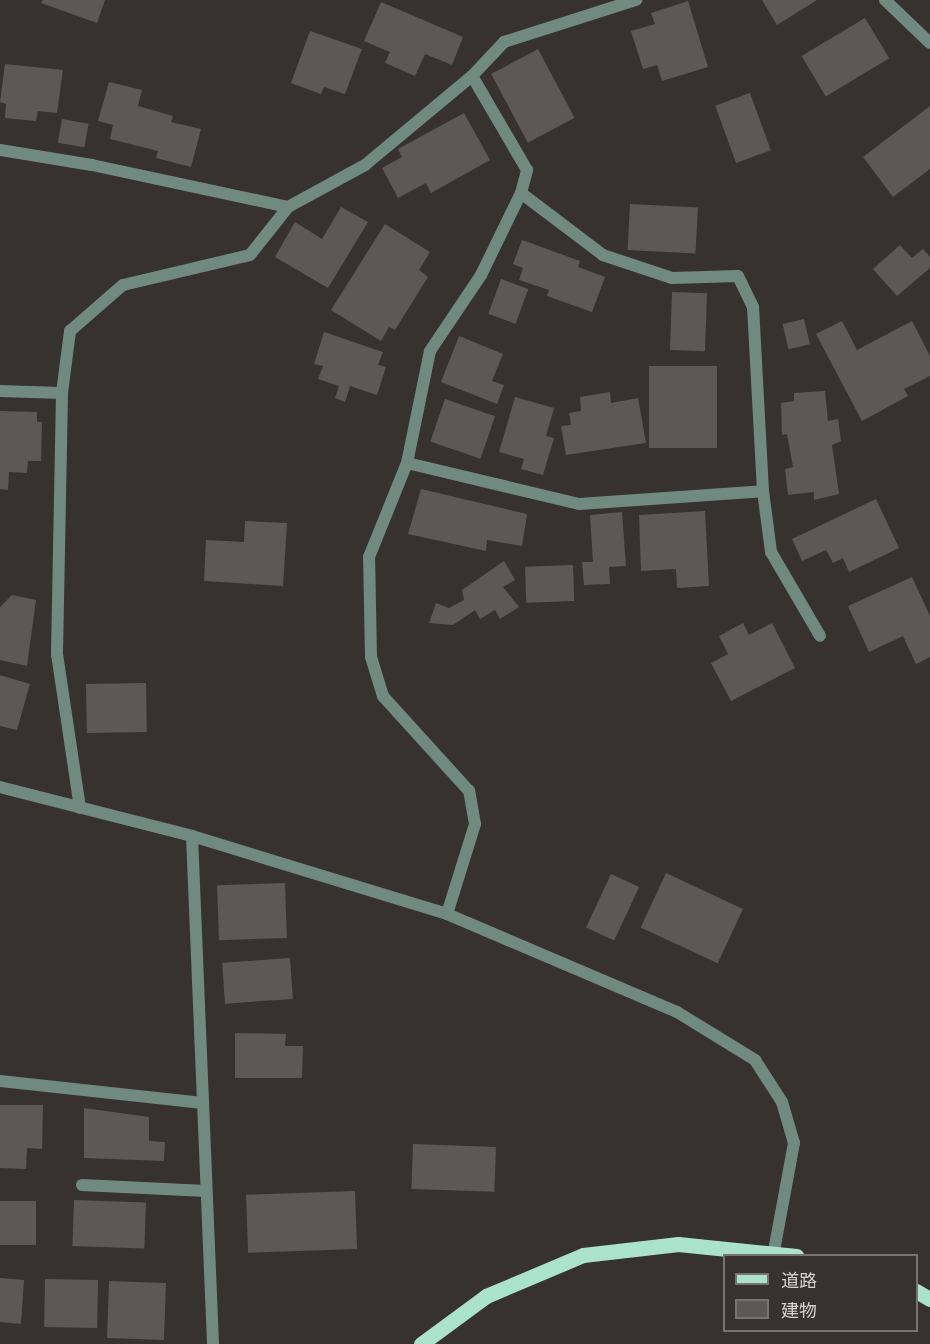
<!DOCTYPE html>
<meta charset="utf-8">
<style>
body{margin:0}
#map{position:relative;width:930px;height:1344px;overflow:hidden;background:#373230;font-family:"Alegreya Sans","Noto Sans JP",sans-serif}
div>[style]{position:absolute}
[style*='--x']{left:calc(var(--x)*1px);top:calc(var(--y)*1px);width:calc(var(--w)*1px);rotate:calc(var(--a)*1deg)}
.building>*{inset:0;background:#5d5756;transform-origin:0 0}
.service>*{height:12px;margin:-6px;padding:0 6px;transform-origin:6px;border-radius:6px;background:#708a81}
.minor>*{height:12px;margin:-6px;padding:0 6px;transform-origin:6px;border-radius:6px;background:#708a81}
.primary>*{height:15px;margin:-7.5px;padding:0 7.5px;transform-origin:7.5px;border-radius:7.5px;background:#aae2ce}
span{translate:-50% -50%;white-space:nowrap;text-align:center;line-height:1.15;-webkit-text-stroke:4.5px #373230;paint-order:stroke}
.legend{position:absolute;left:723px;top:1254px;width:195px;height:78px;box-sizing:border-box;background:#373230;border:2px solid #777371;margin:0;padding:8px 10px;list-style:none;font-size:18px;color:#d7d4d3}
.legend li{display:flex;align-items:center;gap:12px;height:30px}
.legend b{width:30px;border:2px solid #777371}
</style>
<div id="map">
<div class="building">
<div style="clip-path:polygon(43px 0,105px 0,97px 23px,41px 3px)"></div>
<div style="clip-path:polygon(762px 0,817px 0,777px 25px)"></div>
<div style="clip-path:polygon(688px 1px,708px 67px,662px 81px,657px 65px,643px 69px,631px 31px,655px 24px,651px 13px)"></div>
<div style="clip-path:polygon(381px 2px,463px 37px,452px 65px,425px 54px,415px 76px,385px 63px,390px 52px,364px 41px)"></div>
<div style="left:865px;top:18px;width:47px;height:74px;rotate:59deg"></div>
<div style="clip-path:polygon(310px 31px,362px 49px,345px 94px,324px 87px,321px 94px,291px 83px)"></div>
<div style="left:538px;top:49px;width:78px;height:53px;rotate:62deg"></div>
<div style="clip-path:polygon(5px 64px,63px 70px,57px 113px,38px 111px,36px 121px,5px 118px,6px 104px,0 102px)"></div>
<div style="clip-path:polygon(109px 82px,142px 90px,138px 106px,173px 116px,171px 122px,201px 129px,191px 167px,156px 158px,158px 151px,110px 139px,113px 125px,98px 121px)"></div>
<div style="left:750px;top:93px;width:61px;height:37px;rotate:70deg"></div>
<div style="clip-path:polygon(930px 106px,930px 169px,893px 197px,863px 157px)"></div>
<div style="clip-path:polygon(464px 113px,490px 160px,431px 193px,426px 183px,398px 198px,382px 168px,402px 157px,398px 149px)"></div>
<div style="left:62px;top:119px;width:27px;height:24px;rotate:10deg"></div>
<div style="left:630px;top:204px;width:68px;height:46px;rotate:3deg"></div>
<div style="clip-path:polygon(341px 207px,368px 222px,328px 288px,275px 257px,295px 222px,322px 239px)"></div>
<div style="clip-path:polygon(385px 224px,430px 252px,419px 270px,428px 277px,395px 330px,389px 327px,381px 341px,331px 310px)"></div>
<div style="clip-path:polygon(522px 240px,580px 261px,578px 267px,605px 277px,592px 312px,547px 296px,549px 290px,519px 280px,523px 268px,513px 264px)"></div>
<div style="clip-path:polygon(900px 245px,912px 258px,923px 249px,930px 257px,930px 268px,897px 296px,873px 269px)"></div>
<div style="left:501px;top:279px;width:29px;height:37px;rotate:20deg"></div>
<div style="left:672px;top:292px;width:35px;height:58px;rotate:2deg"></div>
<div style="left:804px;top:319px;width:26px;height:22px;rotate:77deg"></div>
<div style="clip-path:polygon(842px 321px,857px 350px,912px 321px,930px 356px,930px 376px,904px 389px,908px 396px,862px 421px,816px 334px)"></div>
<div style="clip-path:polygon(324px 332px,383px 352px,378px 365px,386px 367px,377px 395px,350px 386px,345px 402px,335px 398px,339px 386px,318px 379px,323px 366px,314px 364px)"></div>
<div style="clip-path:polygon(459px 336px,503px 354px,492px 381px,504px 385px,497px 404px,441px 382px)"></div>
<div style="left:717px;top:366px;width:82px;height:68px;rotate:90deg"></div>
<div style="clip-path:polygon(825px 391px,828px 421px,838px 419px,841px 441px,832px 445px,839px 494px,814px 500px,814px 492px,788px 495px,785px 469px,793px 467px,787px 434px,782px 435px,781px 403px,794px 401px,794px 393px)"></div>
<div style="clip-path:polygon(610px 392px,611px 403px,638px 398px,646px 443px,566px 455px,561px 426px,571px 425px,569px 413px,581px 411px,580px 397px)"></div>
<div style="clip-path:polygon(515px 397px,554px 408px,546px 436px,554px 438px,543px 475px,521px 469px,524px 459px,499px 452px)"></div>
<div style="left:445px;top:399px;width:53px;height:45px;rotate:19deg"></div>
<div style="clip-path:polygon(0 411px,37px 412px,37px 422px,42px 422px,41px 461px,28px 461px,27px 473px,9px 472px,8px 490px,0 489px)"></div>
<div style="clip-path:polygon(421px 489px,527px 514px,522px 546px,487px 540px,486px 551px,408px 534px)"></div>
<div style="clip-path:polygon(876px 499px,899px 548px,849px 572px,843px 558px,833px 563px,826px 550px,802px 561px,792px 539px)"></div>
<div style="clip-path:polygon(705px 511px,709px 586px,677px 588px,676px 569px,641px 571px,639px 515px)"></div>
<div style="clip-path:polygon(622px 512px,626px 566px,609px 567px,610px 584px,584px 585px,582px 562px,593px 562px,590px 515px)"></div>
<div style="clip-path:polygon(245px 521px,287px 523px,283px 586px,204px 581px,206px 540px,244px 542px)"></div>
<div style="clip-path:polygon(504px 561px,515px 580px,503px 587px,519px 607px,500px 619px,495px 610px,480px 619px,475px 610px,453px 625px,429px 623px,436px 603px,449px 608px,464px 600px,462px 590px)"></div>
<div style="left:573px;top:565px;width:36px;height:48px;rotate:88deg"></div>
<div style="clip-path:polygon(912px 577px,930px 616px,930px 657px,916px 664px,903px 636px,869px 652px,848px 606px)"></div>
<div style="clip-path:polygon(12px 595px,36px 600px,27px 666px,0 660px,0 607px)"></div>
<div style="clip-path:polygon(743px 623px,749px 635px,772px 623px,795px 668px,731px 701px,711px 663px,728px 654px,719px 636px)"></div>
<div style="clip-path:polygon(0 675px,30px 684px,17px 730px,0 726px)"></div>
<div style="left:146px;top:683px;width:49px;height:60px;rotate:89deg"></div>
<div style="left:666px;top:873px;width:85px;height:60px;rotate:25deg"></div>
<div style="left:611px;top:874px;width:31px;height:59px;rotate:25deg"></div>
<div style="left:285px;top:883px;width:55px;height:68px;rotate:88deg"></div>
<div style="left:290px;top:958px;width:41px;height:68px;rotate:86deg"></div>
<div style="clip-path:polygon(235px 1033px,286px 1034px,285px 1046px,303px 1046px,302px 1078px,235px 1078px)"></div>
<div style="clip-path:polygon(0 1105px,43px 1105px,42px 1149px,27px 1148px,26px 1169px,0 1168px)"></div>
<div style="clip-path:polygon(84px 1108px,149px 1117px,149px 1141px,165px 1142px,164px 1161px,84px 1158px)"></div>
<div style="left:413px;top:1144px;width:83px;height:45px;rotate:2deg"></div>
<div style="left:355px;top:1191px;width:58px;height:109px;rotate:88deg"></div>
<div style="left:74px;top:1200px;width:72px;height:46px;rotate:2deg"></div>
<div style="left:36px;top:1201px;width:44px;height:36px;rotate:90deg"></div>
<div style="clip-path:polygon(0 1278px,24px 1280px,21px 1324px,0 1322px)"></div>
<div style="left:45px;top:1279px;width:53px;height:48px;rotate:1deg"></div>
<div style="left:109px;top:1281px;width:57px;height:57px;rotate:2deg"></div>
</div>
<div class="service">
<div style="--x:0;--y:1081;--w:204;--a:6.2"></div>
</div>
<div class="minor">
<div style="--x:885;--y:0;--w:62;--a:43.7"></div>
<div style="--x:0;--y:150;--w:93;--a:9.3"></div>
<div style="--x:92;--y:165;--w:200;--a:12.1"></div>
<div style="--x:0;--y:391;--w:62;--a:1.8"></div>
<div style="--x:407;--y:463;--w:177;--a:13.4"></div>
<div style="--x:579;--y:504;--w:184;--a:-4"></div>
<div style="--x:763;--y:491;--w:184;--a:-93.1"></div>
<div style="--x:753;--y:307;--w:34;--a:-116"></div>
<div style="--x:738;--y:276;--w:66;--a:178.3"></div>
<div style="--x:672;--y:278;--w:73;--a:-161.6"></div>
<div style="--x:603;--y:255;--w:103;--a:-142.9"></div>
<div style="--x:763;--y:491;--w:62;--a:82.5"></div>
<div style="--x:771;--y:552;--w:97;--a:59.7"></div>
<div style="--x:0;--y:787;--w:198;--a:14.3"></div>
<div style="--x:192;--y:836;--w:267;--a:17"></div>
<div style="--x:447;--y:914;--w:250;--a:23.1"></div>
<div style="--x:677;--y:1012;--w:92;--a:31.6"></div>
<div style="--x:755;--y:1060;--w:50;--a:57.3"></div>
<div style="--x:782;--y:1102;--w:43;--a:73.7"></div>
<div style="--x:794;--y:1143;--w:110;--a:100.5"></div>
<div style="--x:80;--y:808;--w:156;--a:-98.5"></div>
<div style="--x:57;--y:654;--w:261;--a:-88.9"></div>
<div style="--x:62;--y:393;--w:63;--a:-82.6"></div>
<div style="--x:70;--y:331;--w:70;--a:-41"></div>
<div style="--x:123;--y:285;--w:130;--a:-13.3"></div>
<div style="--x:250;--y:255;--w:61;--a:-51.6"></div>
<div style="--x:288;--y:207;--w:88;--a:-28.6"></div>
<div style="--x:365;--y:165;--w:139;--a:-39.8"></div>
<div style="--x:472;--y:76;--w:47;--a:-46.7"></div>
<div style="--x:504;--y:42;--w:139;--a:-17.7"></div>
<div style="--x:192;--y:836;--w:508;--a:87.63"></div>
<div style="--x:447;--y:914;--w:94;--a:-72.7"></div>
<div style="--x:475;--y:824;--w:34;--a:-100"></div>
<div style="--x:469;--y:791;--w:128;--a:-132.2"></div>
<div style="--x:383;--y:696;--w:41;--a:-107.1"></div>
<div style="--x:371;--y:657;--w:100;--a:-91.1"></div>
<div style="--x:369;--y:557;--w:101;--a:-68"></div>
<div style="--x:407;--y:463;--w:114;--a:-78.4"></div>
<div style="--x:430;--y:351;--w:92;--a:-56.1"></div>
<div style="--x:481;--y:275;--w:91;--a:-64"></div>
<div style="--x:521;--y:193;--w:24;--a:-75"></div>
<div style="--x:527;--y:170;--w:109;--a:-120.3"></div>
<div style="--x:82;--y:1185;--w:124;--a:2.8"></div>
</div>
<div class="primary">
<div style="--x:916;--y:1291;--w:16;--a:30"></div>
<div style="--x:421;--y:1344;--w:81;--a:-36.4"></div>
<div style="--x:486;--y:1296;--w:105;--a:-22.9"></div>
<div style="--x:583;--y:1255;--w:96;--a:-6.6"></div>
<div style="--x:678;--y:1244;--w:119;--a:5.8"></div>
</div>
<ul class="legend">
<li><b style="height:8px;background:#aae2ce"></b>道路</li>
<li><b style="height:16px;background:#5d5756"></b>建物</li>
</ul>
</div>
